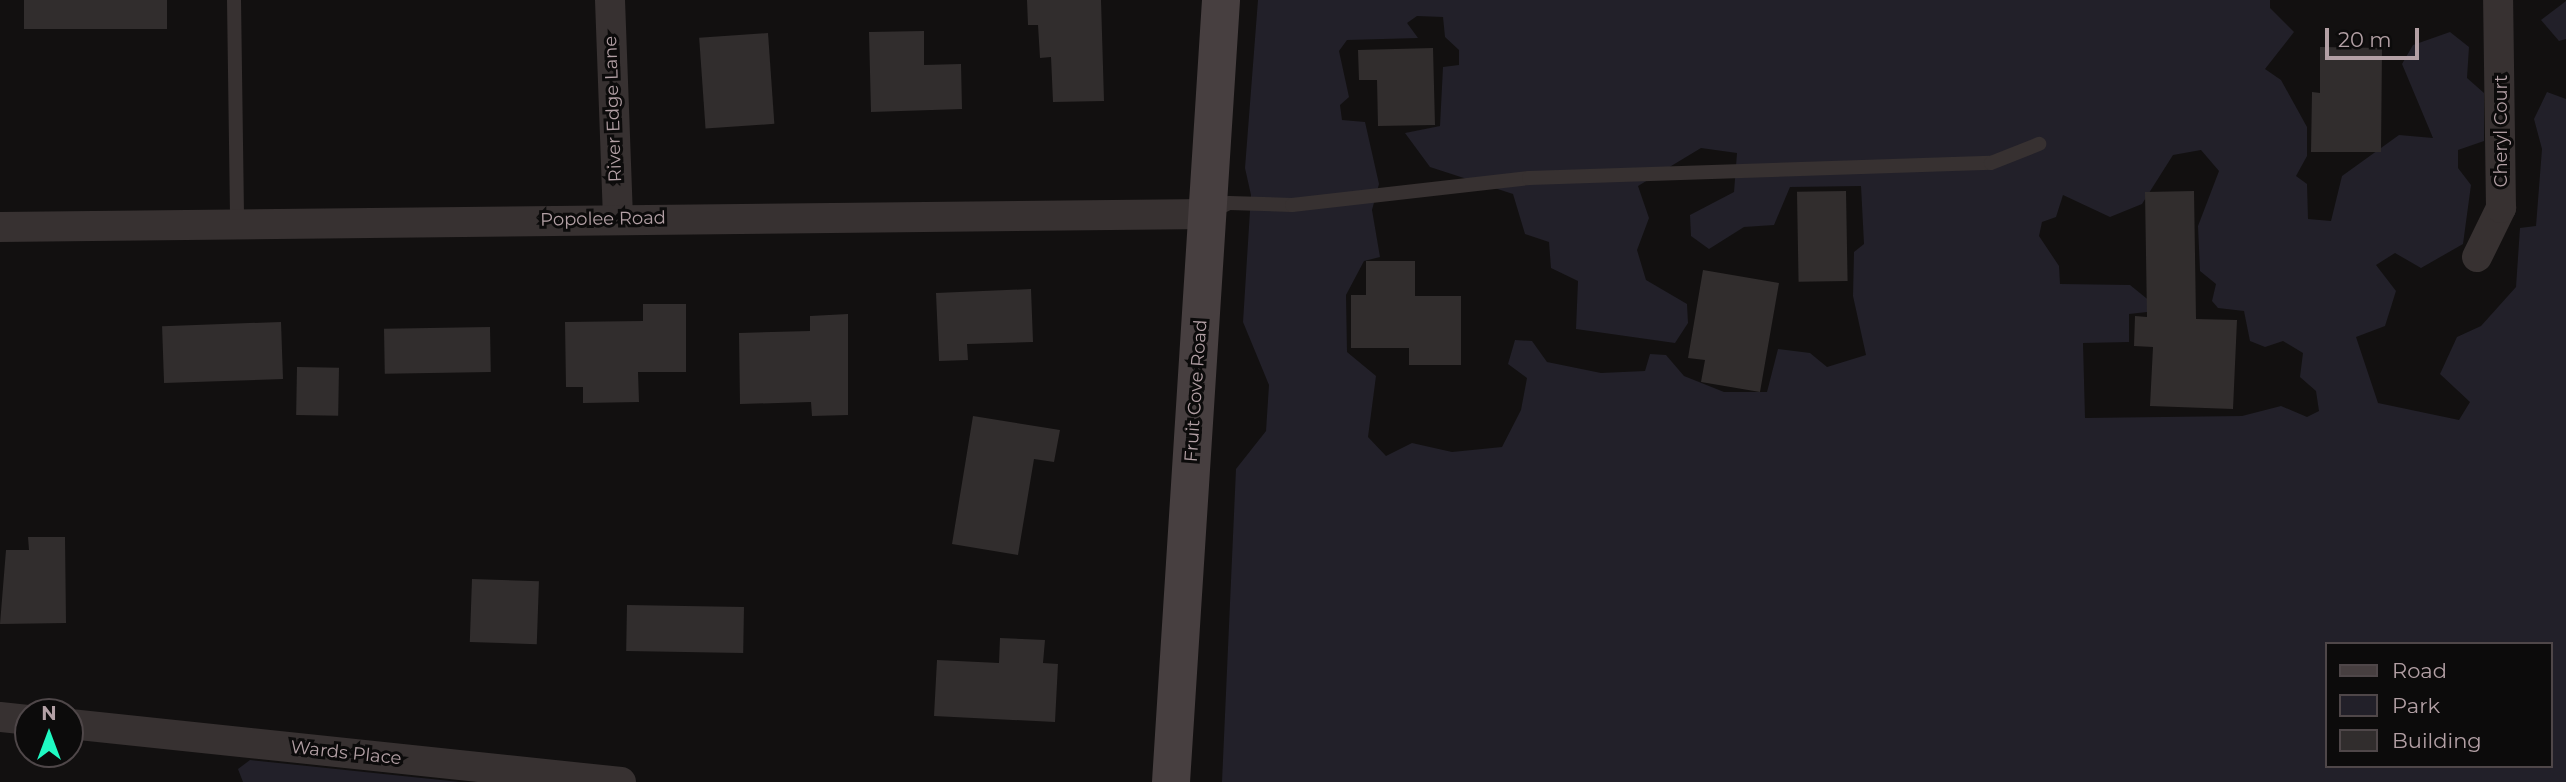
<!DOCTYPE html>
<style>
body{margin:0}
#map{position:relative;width:2566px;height:782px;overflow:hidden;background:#121010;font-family:Montserrat,sans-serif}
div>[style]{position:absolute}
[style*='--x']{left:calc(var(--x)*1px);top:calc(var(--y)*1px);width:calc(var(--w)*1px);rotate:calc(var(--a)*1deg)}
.green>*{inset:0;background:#222029}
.building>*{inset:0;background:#312d2d;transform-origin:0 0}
.lane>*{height:14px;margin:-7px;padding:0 7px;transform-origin:7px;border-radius:7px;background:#373131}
.street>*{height:30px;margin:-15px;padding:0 15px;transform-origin:15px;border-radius:15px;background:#373131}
.secondary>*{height:38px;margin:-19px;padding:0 19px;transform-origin:19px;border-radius:19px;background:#473f40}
span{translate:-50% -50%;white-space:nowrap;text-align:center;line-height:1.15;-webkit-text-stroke:6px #0c0b0b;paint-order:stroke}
.street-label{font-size:18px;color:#b3a0a5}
.legend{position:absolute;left:2325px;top:642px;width:228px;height:126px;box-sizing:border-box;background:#0c0b0b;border:2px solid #4f4749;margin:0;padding:9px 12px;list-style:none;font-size:21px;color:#b3a0a5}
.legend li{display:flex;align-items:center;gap:14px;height:35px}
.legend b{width:35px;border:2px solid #4f4749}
.north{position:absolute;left:14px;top:698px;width:70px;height:70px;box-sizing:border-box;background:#0c0b0b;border:2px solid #4f4749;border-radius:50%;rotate:0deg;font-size:19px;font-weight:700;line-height:28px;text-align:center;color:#b3a0a5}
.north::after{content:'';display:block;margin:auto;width:24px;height:32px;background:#1ffac3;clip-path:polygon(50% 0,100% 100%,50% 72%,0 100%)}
.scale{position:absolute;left:2325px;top:28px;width:94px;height:32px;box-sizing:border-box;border:4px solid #b3a0a5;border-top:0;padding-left:9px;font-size:21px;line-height:24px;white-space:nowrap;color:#b3a0a5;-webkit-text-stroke:5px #0c0b0b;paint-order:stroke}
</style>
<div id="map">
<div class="green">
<div style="clip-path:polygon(evenodd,1258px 0,2270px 0,2270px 8px,2294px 32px,2265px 69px,2281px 80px,2307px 127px,2307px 156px,2296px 176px,2307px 184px,2308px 219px,2331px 221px,2342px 176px,2399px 135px,2433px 138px,2402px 64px,2413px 45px,2450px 32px,2469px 47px,2467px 78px,2484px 93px,2484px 141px,2458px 150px,2458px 168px,2471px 185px,2463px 244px,2421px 268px,2395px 253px,2376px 265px,2396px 291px,2385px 326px,2356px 337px,2378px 403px,2459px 420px,2470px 402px,2440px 374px,2457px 337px,2481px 326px,2516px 287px,2520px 228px,2536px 226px,2542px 149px,2534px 119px,2547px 92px,2566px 99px,2566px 782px,1222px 782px,1236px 469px,1266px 431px,1269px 385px,1243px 322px,1251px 195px,1245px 168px,1258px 0,1417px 16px,1443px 17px,1445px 37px,1459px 50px,1459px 65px,1443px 67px,1440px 126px,1405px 133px,1430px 167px,1513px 194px,1525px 234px,1549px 242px,1551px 268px,1578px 281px,1576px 329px,1675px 343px,1688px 323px,1687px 304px,1646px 280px,1637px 250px,1649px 218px,1638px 186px,1701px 148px,1737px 153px,1734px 192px,1690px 215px,1691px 236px,1709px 249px,1744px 227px,1774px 225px,1790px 187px,1861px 186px,1864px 244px,1854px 252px,1853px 296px,1866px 355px,1827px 367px,1810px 353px,1778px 349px,1767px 392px,1724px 392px,1684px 376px,1666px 355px,1650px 354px,1645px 371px,1601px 373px,1547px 362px,1532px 341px,1515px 340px,1508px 364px,1527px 378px,1521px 410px,1502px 447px,1452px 452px,1412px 443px,1386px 456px,1368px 437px,1376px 376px,1347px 352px,1346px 295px,1364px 261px,1380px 257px,1372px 210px,1379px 184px,1365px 122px,1342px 120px,1340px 105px,1349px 97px,1339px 51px,1347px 40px,1418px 38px,1407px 23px,1417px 16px,1258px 0,2201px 150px,2219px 171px,2198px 226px,2200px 271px,2216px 284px,2212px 301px,2218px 308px,2244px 311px,2250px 341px,2265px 347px,2283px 341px,2303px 353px,2300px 377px,2316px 391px,2319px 411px,2307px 417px,2281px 406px,2242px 416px,2085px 418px,2083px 343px,2129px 342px,2129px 314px,2147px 312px,2151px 302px,2130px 285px,2060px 284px,2059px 266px,2039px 236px,2042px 222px,2056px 217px,2063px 195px,2110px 217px,2142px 204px,2173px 155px,2201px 150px,1258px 0,2326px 644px,2550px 644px,2550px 766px,2326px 766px,2326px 644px)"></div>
<div style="clip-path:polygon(2566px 1px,2566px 39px,2559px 41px,2541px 20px)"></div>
<div style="clip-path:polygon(250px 760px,460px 782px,243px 782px,238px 769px)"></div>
</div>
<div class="building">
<div style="left:24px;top:0;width:143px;height:29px"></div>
<div style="clip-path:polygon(1027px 0,1101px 0,1104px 101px,1053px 102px,1051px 57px,1040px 58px,1038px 25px,1028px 25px)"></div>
<div style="clip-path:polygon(924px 31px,924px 65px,961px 64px,962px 109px,871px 112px,869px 32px)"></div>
<div style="left:768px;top:33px;width:91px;height:69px;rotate:86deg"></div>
<div style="clip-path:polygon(2320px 47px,2382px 48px,2381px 152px,2311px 152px,2312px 92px,2320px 93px)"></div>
<div style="clip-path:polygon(1433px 48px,1435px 125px,1378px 126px,1377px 80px,1359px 80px,1358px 50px)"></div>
<div style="left:1846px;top:191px;width:90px;height:49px;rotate:89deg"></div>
<div style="clip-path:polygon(2194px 191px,2196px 319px,2237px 320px,2233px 409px,2150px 406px,2153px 347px,2134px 346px,2135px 316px,2147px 317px,2145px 192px)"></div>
<div style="clip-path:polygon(1366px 261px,1415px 261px,1415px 296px,1461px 296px,1461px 365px,1409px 365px,1409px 348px,1351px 348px,1351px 295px,1366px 295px)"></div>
<div style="clip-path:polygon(1703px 270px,1779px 283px,1760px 392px,1701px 382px,1705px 360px,1688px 358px)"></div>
<div style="clip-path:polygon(1031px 289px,1033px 342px,967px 344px,968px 360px,939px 361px,936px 293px)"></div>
<div style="clip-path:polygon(643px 304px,686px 304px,686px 372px,638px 372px,639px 402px,583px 403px,583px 387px,566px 387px,565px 322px,643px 321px)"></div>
<div style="clip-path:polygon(848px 314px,848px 415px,812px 416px,811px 402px,740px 404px,739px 333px,810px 331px,810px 316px)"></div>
<div style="left:281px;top:322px;width:57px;height:119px;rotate:88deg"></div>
<div style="left:490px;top:327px;width:45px;height:106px;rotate:89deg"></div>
<div style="left:297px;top:367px;width:42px;height:48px;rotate:1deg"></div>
<div style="clip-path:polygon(973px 416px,1060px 430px,1054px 462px,1034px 459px,1018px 555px,952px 544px)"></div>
<div style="clip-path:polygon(28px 537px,65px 537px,66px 623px,0 624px,6px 550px,29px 550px)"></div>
<div style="left:472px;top:579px;width:67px;height:63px;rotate:2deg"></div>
<div style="left:627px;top:605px;width:117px;height:46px;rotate:1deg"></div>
<div style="clip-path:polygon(1000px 638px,1045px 640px,1043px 663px,1058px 664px,1055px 722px,934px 716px,937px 660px,999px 663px)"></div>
</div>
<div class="lane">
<div style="--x:234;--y:0;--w:224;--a:89.2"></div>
<div style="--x:1211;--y:212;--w:20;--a:-27"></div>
<div style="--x:1229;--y:203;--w:63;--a:1.8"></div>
<div style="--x:1292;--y:205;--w:239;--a:-6.5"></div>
<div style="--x:1529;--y:178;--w:462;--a:-1.9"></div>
<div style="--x:1991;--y:163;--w:52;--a:-21.6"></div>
</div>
<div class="street">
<div style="--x:610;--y:0;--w:218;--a:87.9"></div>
<div style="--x:0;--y:227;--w:1207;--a:-0.62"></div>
<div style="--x:2477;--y:257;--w:55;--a:-63.9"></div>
<div style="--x:2501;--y:208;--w:208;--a:-90.8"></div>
<div style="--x:0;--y:717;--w:28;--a:6"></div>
<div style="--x:70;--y:724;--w:554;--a:6.01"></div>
</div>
<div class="secondary">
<div style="--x:1171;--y:782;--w:784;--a:-86.34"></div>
</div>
<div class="street-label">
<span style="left:613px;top:109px;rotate:-92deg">River Edge Lane</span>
<span style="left:2501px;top:131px;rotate:-90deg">Cheryl Court</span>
<span style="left:603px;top:219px;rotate:-1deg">Popolee Road</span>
<span style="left:1196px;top:391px;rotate:-86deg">Fruit Cove Road</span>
<span style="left:346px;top:753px;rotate:6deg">Wards Place</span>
</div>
<ul class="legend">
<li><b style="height:9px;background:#473f40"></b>Road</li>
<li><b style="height:19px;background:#222029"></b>Park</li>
<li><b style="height:19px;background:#312d2d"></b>Building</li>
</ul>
<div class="north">N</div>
<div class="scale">20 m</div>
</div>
